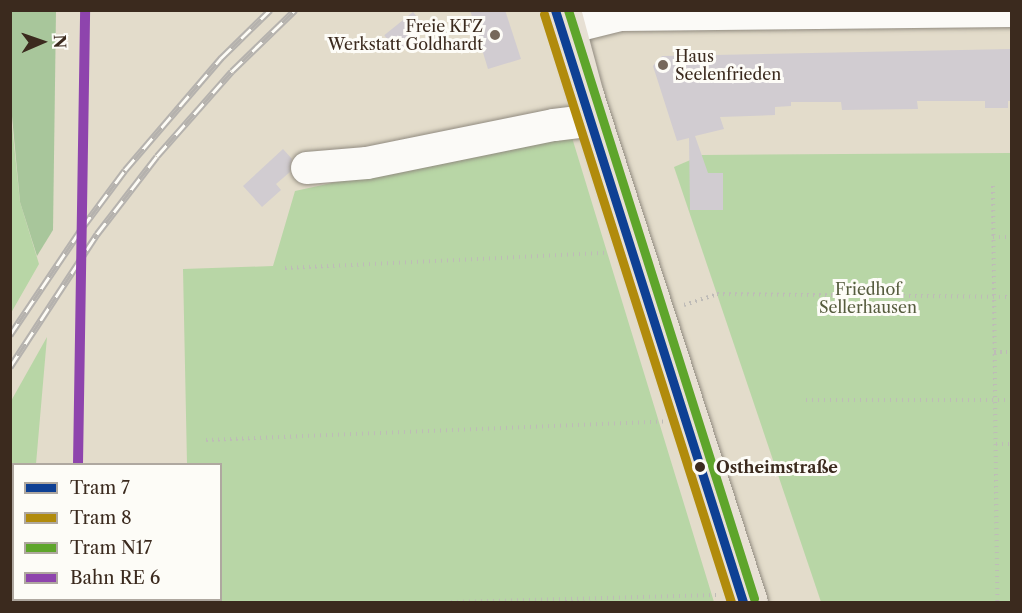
<!DOCTYPE html>
<meta charset="utf-8">
<style>
body{margin:0}
#map{position:relative;width:1022px;height:613px;overflow:hidden;background:#e3dccb;font-family:"Libre Caslon Text",serif}
div>[style]{position:absolute}
[style*='--x']{left:calc(var(--x)*1px);top:calc(var(--y)*1px);width:calc(var(--w)*1px);rotate:calc(var(--a)*1deg)}
.green>*{inset:0;background:#b8d6a6}
.forest>*{inset:0;background:#a8c69b}
.building>*{inset:0;background:#d1ccd1;transform-origin:0 0}
.path>*{height:4px;margin-top:-2px;transform-origin:0;background:repeating-linear-gradient(90deg,#bebbb7 0 1.5px,transparent 0 6px)}
.roads{filter:drop-shadow(0 0 2px #908a7f) drop-shadow(0 0 2px #908a7f)}
.minor>*{height:32px;margin:-16px;padding:0 16px;transform-origin:16px;border-radius:16px;background:#fbfaf7}
.major>*{height:33px;margin:-16.5px;padding:0 16.5px;transform-origin:16.5px;border-radius:16.5px;background:#e7e0d4}
.rail>*{height:7px;margin-top:-3.5px;transform-origin:0;background:repeating-linear-gradient(90deg,#fdfcf7 0 14px,#b5b2ae 0 28px);box-sizing:border-box;border-block:2px solid #b5b2ae}
.rail-1>*{height:10px;margin:-5px;padding:0 5px;transform-origin:5px;border-radius:5px;background:#8e44ad}
.tram-1>*{height:9px;margin:-4.5px;padding:0 4.5px;transform-origin:4.5px;border-radius:4.5px;background:#0e4094}
.tram-2>*{height:9px;margin:-4.5px;padding:0 4.5px;transform-origin:4.5px;border-radius:4.5px;background:#b18b0c}
.tram-3>*{height:9px;margin:-4.5px;padding:0 4.5px;transform-origin:4.5px;border-radius:4.5px;background:#5ea52b}
.dots>*{width:16px;height:16px;translate:-50% -50%;box-sizing:border-box;border:3px solid #fdfcf7;border-radius:50%}
span{translate:-50% -50%;white-space:nowrap;text-align:center;line-height:1.15;-webkit-text-stroke:6px #fdfcf7;paint-order:stroke}
.poi-label{font-size:16px;color:#3b2a1e}
.right{translate:-100% -50%;text-align:right}
.left{translate:0 -50%;text-align:left}
.park-label{font-size:16px;color:#565c3e}
.stop-label{font-size:16px;color:#3b2a1e;font-weight:700}
.frame{position:absolute;inset:0;border:12px solid #3b2a1e;pointer-events:none}
.legend{position:absolute;left:12px;top:463px;width:210px;height:138px;box-sizing:border-box;background:#fdfcf7;border:2px solid #afa8a0;margin:0;padding:8px 10px;list-style:none;font-size:18px;color:#3b2a1e}
.legend li{display:flex;align-items:center;gap:12px;height:30px}
.legend b{width:30px;border:2px solid #afa8a0}
.north{position:absolute;left:12px;top:12px;width:60px;height:60px;-webkit-text-stroke:4px #fdfcf7;paint-order:stroke;rotate:88deg;font-size:16px;font-weight:700;line-height:24px;text-align:center;color:#3b2a1e}
.north::after{content:'';display:block;margin:auto;width:21px;height:27px;background:#3b2a1e;clip-path:polygon(50% 0,100% 100%,50% 72%,0 100%)}
</style>
<div id="map">
<div class="green">
<div style="clip-path:polygon(10px 106px,20px 202px,39px 264px,11px 313px)"></div>
<div style="clip-path:polygon(570px 131px,714px 602px,190px 602px,190px 600px,220px 600px,220px 464px,187px 464px,183px 269px,273px 266px,295px 191px)"></div>
<div style="clip-path:polygon(1011px 153px,1011px 602px,821px 602px,674px 167px,702px 155px)"></div>
<div style="clip-path:polygon(47px 337px,36px 464px,14px 464px,14px 600px,29px 600px,29px 602px,11px 602px,11px 401px)"></div>
</div>
<div class="forest">
<div style="clip-path:polygon(10px 11px,56px 11px,53px 230px,37px 256px,20px 202px,11px 106px)"></div>
</div>
<div class="building">
<div style="clip-path:polygon(470px 10px,505px 10px,521px 59px,488px 69px)"></div>
<div style="left:413px;top:12px;width:22px;height:37px;rotate:51deg"></div>
<div style="clip-path:polygon(1011px 49px,1011px 101px,1008px 101px,1008px 108px,985px 108px,985px 101px,917px 101px,918px 109px,842px 110px,841px 102px,791px 102px,791px 106px,775px 107px,775px 115px,720px 117px,724px 129px,695px 136px,708px 173px,723px 173px,723px 210px,690px 210px,689px 138px,677px 141px,653px 66px,662px 56px)"></div>
<div style="clip-path:polygon(283px 149px,292px 159px,290px 172px,276px 184px,281px 190px,262px 207px,243px 186px)"></div>
</div>
<div class="path">
<div style="--x:993;--y:186;--w:416;--a:89.4"></div>
<div style="--x:993;--y:237;--w:19;--a:0"></div>
<div style="--x:285;--y:268;--w:322;--a:-2.7"></div>
<div style="--x:684;--y:305;--w:35;--a:-18"></div>
<div style="--x:717;--y:294;--w:295;--a:0.6"></div>
<div style="--x:994;--y:352;--w:18;--a:0"></div>
<div style="--x:806;--y:400;--w:206;--a:0"></div>
<div style="--x:206;--y:440;--w:458;--a:-2.3"></div>
<div style="--x:996;--y:444;--w:16;--a:0"></div>
<div style="--x:451;--y:602;--w:266;--a:-1.5"></div>
</div>
<div class="roads">
<div class="minor">
<div style="--x:568;--y:28;--w:54;--a:-14"></div>
<div style="--x:620;--y:15;--w:392;--a:-0.6"></div>
<div style="--x:307;--y:168;--w:60;--a:-4.8"></div>
<div style="--x:367;--y:163;--w:191;--a:-11.5"></div>
<div style="--x:554;--y:125;--w:41;--a:-7"></div>
</div>
<div class="major">
<div style="--x:564;--y:10;--w:88;--a:74.9"></div>
<div style="--x:587;--y:95;--w:533;--a:72.08"></div>
</div>
</div>
<div class="rail">
<div style="--x:10;--y:335;--w:129;--a:-56.1"></div>
<div style="--x:82;--y:228;--w:72;--a:-53.4"></div>
<div style="--x:125;--y:170;--w:148;--a:-49.4"></div>
<div style="--x:221;--y:58;--w:69;--a:-44.4"></div>
<div style="--x:10;--y:367;--w:159;--a:-56.8"></div>
<div style="--x:97;--y:234;--w:98;--a:-52.4"></div>
<div style="--x:157;--y:156;--w:113;--a:-48.6"></div>
<div style="--x:232;--y:71;--w:88;--a:-44.1"></div>
</div>
<div class="rail-1">
<div style="--x:78;--y:464;--w:454;--a:-89.1"></div>
</div>
<div class="tram-1">
<div style="--x:555;--y:10;--w:621;--a:72.38"></div>
</div>
<div class="tram-2">
<div style="--x:544;--y:14;--w:617;--a:72.36"></div>
</div>
<div class="tram-3">
<div style="--x:568;--y:10;--w:617;--a:72.45"></div>
</div>
<div class="dots">
<div style="left:495px;top:35px;background:#76685b"></div>
<div style="left:663px;top:65px;background:#76685b"></div>
<div style="left:700px;top:467px;background:#3b2a1e"></div>
</div>
<div class="poi-label">
<span class="right" style="left:483px;top:35px">Freie KFZ<br>Werkstatt Goldhardt</span>
<span class="left" style="left:675px;top:65px">Haus<br>Seelenfrieden</span>
</div>
<div class="park-label">
<span style="left:868px;top:298px">Friedhof<br>Sellerhausen</span>
</div>
<div class="stop-label">
<span class="left" style="left:716px;top:467px">Ostheimstraße</span>
</div>
<div class="frame"></div>
<ul class="legend">
<li><b style="height:8px;background:#0e4094"></b>Tram 7</li>
<li><b style="height:8px;background:#b18b0c"></b>Tram 8</li>
<li><b style="height:8px;background:#5ea52b"></b>Tram N17</li>
<li><b style="height:8px;background:#8e44ad"></b>Bahn RE 6</li>
</ul>
<div class="north">N</div>
</div>
